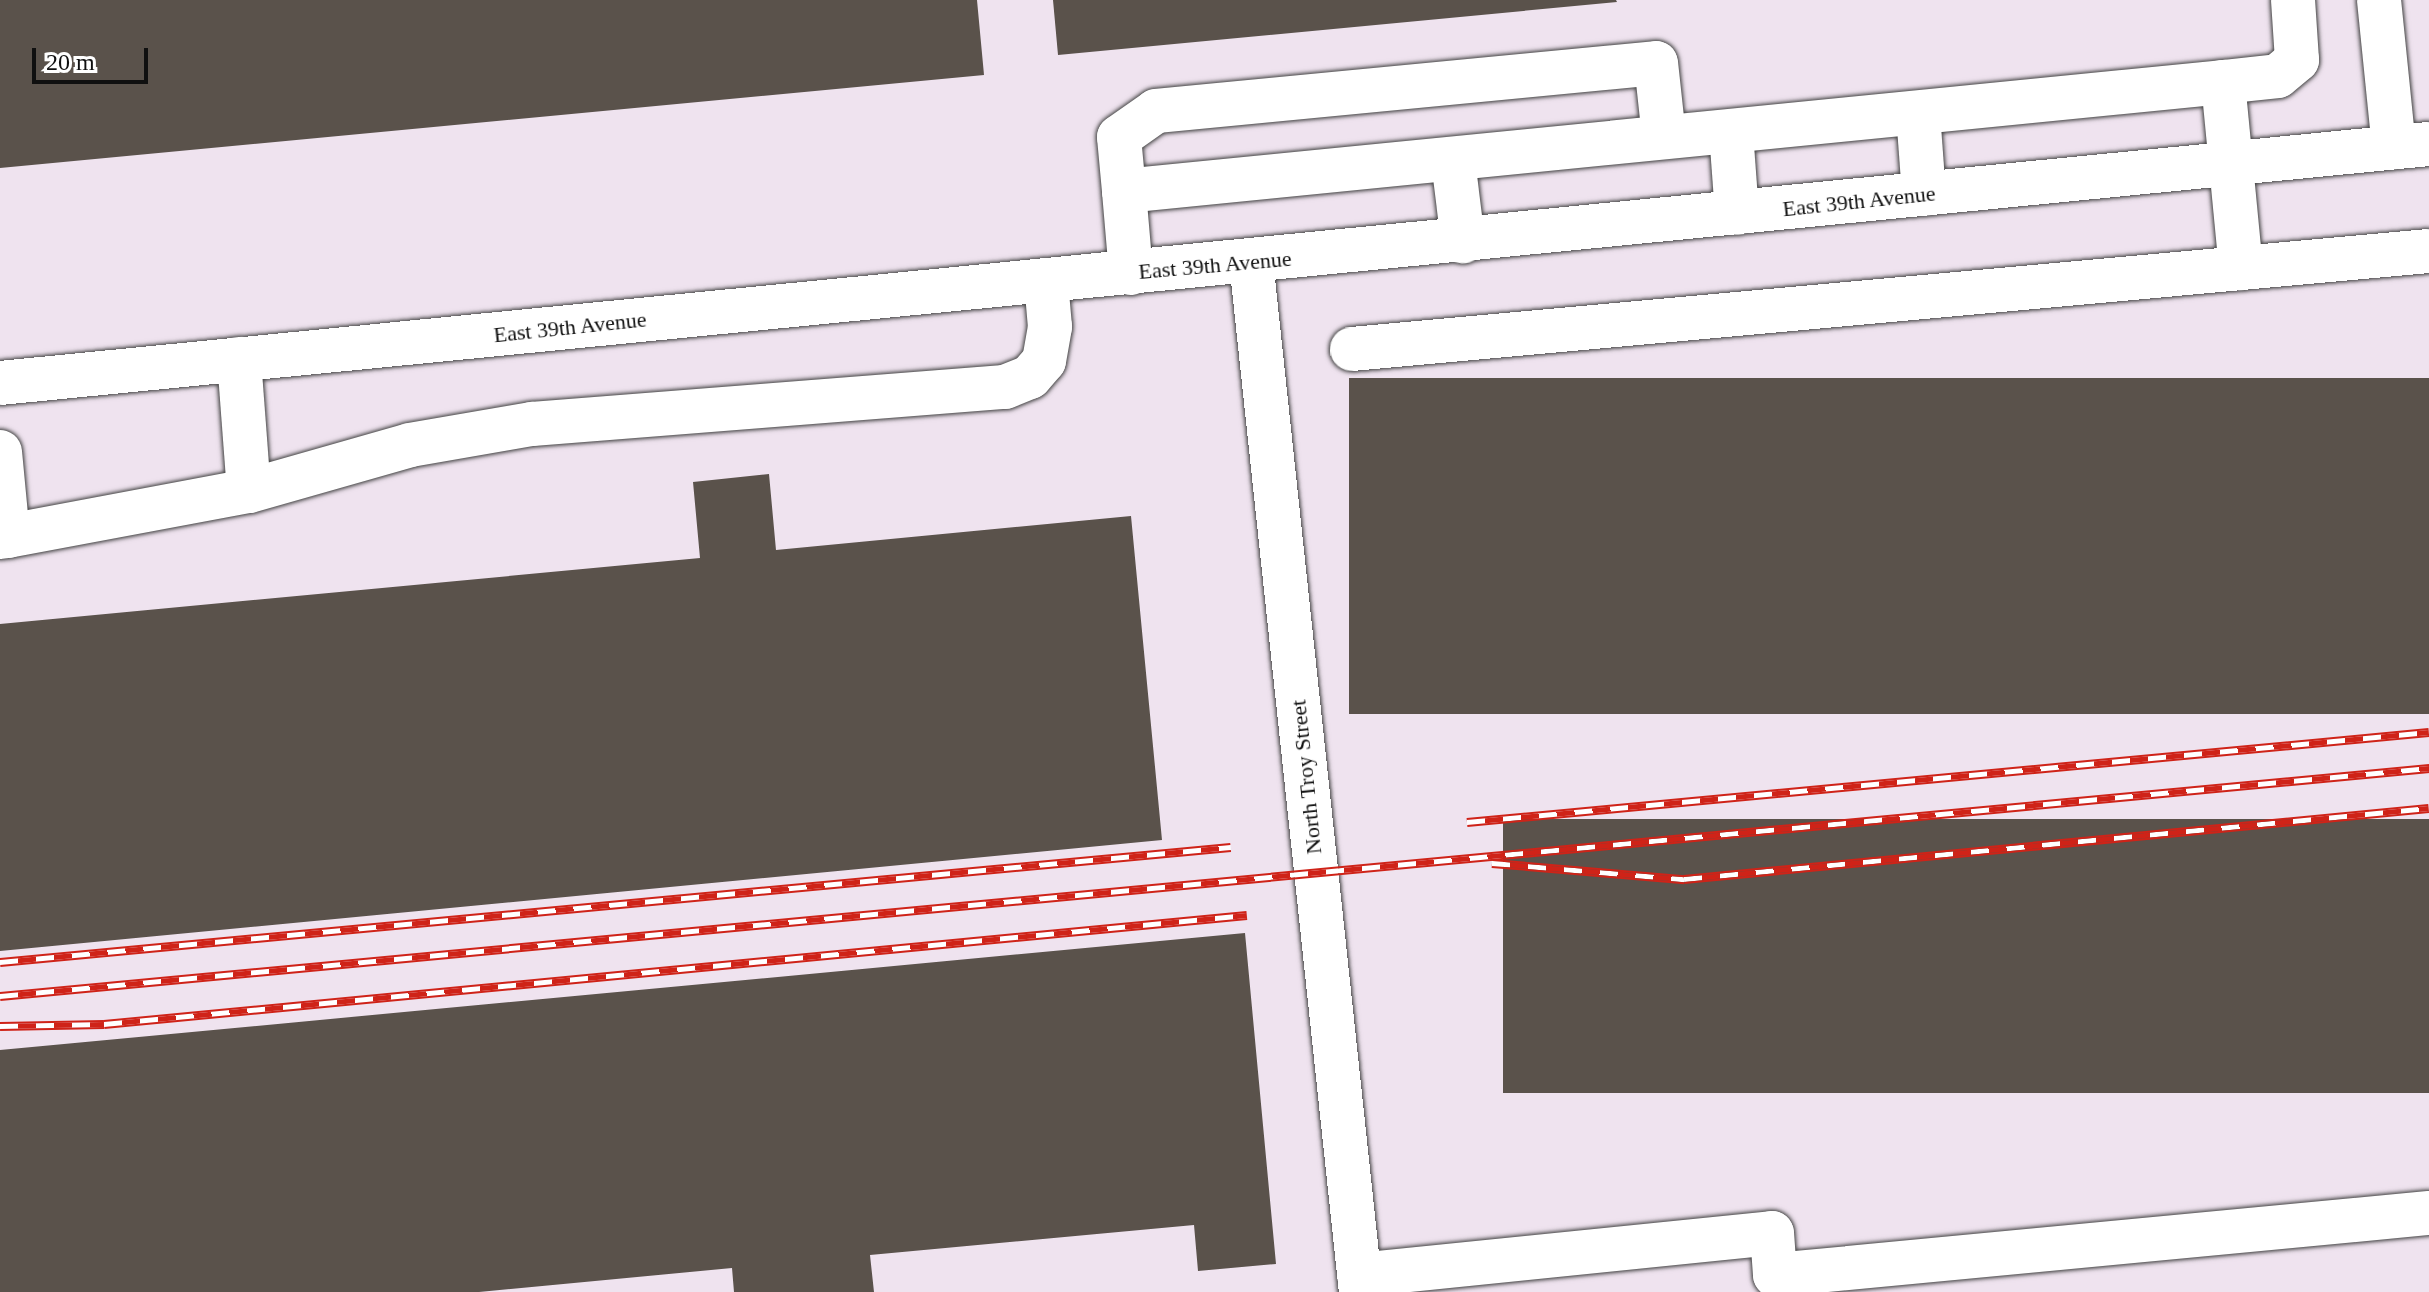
<!DOCTYPE html>
<style>
body{margin:0}
#map{position:relative;width:2429px;height:1292px;overflow:hidden;background:#fffef2;font-family:Georgia,serif}
div>[style]{position:absolute}
[style*='--x']{left:calc(var(--x)*1px);top:calc(var(--y)*1px);width:calc(var(--w)*1px);rotate:calc(var(--a)*1deg)}
.industrial>*{inset:0;background:#efe3ef;transform-origin:0 0}
.building>*{inset:0;background:#5a524b;transform-origin:0 0}
.roads{filter:drop-shadow(0 0 2px #434343) drop-shadow(0 0 2px #434343)}
.minor>*{height:44px;margin:-22px;padding:0 22px;transform-origin:22px;border-radius:22px;background:#fff}
.rail>*{height:9px;margin-top:-4.5px;transform-origin:0;background:repeating-linear-gradient(90deg,#fff 0 18px,#cf2318 0 36px);box-sizing:border-box;border-block:2px solid #cf2318}
span{translate:-50% -50%;white-space:nowrap;text-align:center;line-height:1.15;-webkit-text-stroke:8px #fff;paint-order:stroke}
.street-label{font-size:22px;color:#101010}
.scale{position:absolute;left:32px;top:48px;width:116px;height:36px;box-sizing:border-box;border:4px solid #101010;border-top:0;padding-left:10px;font-size:24px;line-height:28px;white-space:nowrap;color:#101010;-webkit-text-stroke:6px #fff;paint-order:stroke}
</style>
<div id="map">
<div class="industrial">
<div style="left:0;top:0;width:2429px;height:1292px"></div>
</div>
<div class="building">
<div style="clip-path:polygon(0 0,977px 0,984px 75px,0 168px)"></div>
<div style="clip-path:polygon(1053px 0,1616px 0,1617px 2px,1058px 55px)"></div>
<div style="left:2429px;top:378px;width:336px;height:1080px;rotate:90deg"></div>
<div style="clip-path:polygon(769px 474px,776px 550px,1131px 516px,1162px 840px,0 951px,0 624px,700px 558px,693px 482px)"></div>
<div style="left:2429px;top:819px;width:274px;height:926px;rotate:90deg"></div>
<div style="clip-path:polygon(1245px 933px,1276px 1264px,1198px 1271px,1194px 1225px,870px 1255px,874px 1292px,734px 1292px,732px 1268px,479px 1292px,0 1292px,0 1050px)"></div>
</div>
<div class="roads">
<div class="minor">
<div style="--x:2379;--y:0;--w:148;--a:84.2"></div>
<div style="--x:2223;--y:82;--w:55;--a:-6.2"></div>
<div style="--x:2278;--y:76;--w:25;--a:-40"></div>
<div style="--x:2297;--y:60;--w:60;--a:-93.8"></div>
<div style="--x:1918;--y:113;--w:81;--a:85.8"></div>
<div style="--x:1731;--y:132;--w:81;--a:85.8"></div>
<div style="--x:1453;--y:160;--w:82;--a:83"></div>
<div style="--x:1124;--y:191;--w:54;--a:-95.3"></div>
<div style="--x:1119;--y:137;--w:45;--a:-35.1"></div>
<div style="--x:1156;--y:111;--w:502;--a:-5.48"></div>
<div style="--x:1656;--y:63;--w:74;--a:83.8"></div>
<div style="--x:1251;--y:261;--w:1037;--a:83.91"></div>
<div style="--x:1131;--y:273;--w:82;--a:-94.9"></div>
<div style="--x:1124;--y:191;--w:1104;--a:-5.66"></div>
<div style="--x:2223;--y:82;--w:187;--a:84.5"></div>
<div style="--x:1352;--y:349;--w:1081;--a:-5.2"></div>
<div style="--x:239;--y:359;--w:132;--a:85.7"></div>
<div style="--x:0;--y:383;--w:2441;--a:-5.62"></div>
<div style="--x:0;--y:452;--w:84;--a:84.6"></div>
<div style="--x:8;--y:536;--w:8;--a:173"></div>
<div style="--x:8;--y:536;--w:245;--a:-10.6"></div>
<div style="--x:249;--y:491;--w:167;--a:-15.9"></div>
<div style="--x:410;--y:445;--w:124;--a:-9.8"></div>
<div style="--x:532;--y:424;--w:474;--a:-4.5"></div>
<div style="--x:1005;--y:387;--w:27;--a:-22"></div>
<div style="--x:1030;--y:377;--w:21;--a:-49"></div>
<div style="--x:1044;--y:361;--w:35;--a:-80"></div>
<div style="--x:1050;--y:327;--w:46;--a:-95"></div>
<div style="--x:1359;--y:1275;--w:415;--a:-5.8"></div>
<div style="--x:1772;--y:1233;--w:42;--a:85.9"></div>
<div style="--x:1775;--y:1275;--w:657;--a:-5.42"></div>
</div>
</div>
<div class="rail">
<div style="--x:1467;--y:822;--w:966;--a:-5.34"></div>
<div style="--x:1492;--y:863;--w:193;--a:4.8"></div>
<div style="--x:1684;--y:879;--w:748;--a:-5.44"></div>
<div style="--x:0;--y:962;--w:1236;--a:-5.34"></div>
<div style="--x:0;--y:996;--w:2440;--a:-5.36"></div>
<div style="--x:0;--y:1026;--w:104;--a:-1.1"></div>
<div style="--x:104;--y:1024;--w:1148;--a:-5.45"></div>
</div>
<div class="street-label">
<span style="left:1859px;top:201px;rotate:-6deg">East 39th Avenue</span>
<span style="left:1215px;top:265px;rotate:-5deg">East 39th Avenue</span>
<span style="left:570px;top:327px;rotate:-6deg">East 39th Avenue</span>
<span style="left:1306px;top:777px;rotate:-96deg">North Troy Street</span>
</div>
<div class="scale">20 m</div>
</div>
